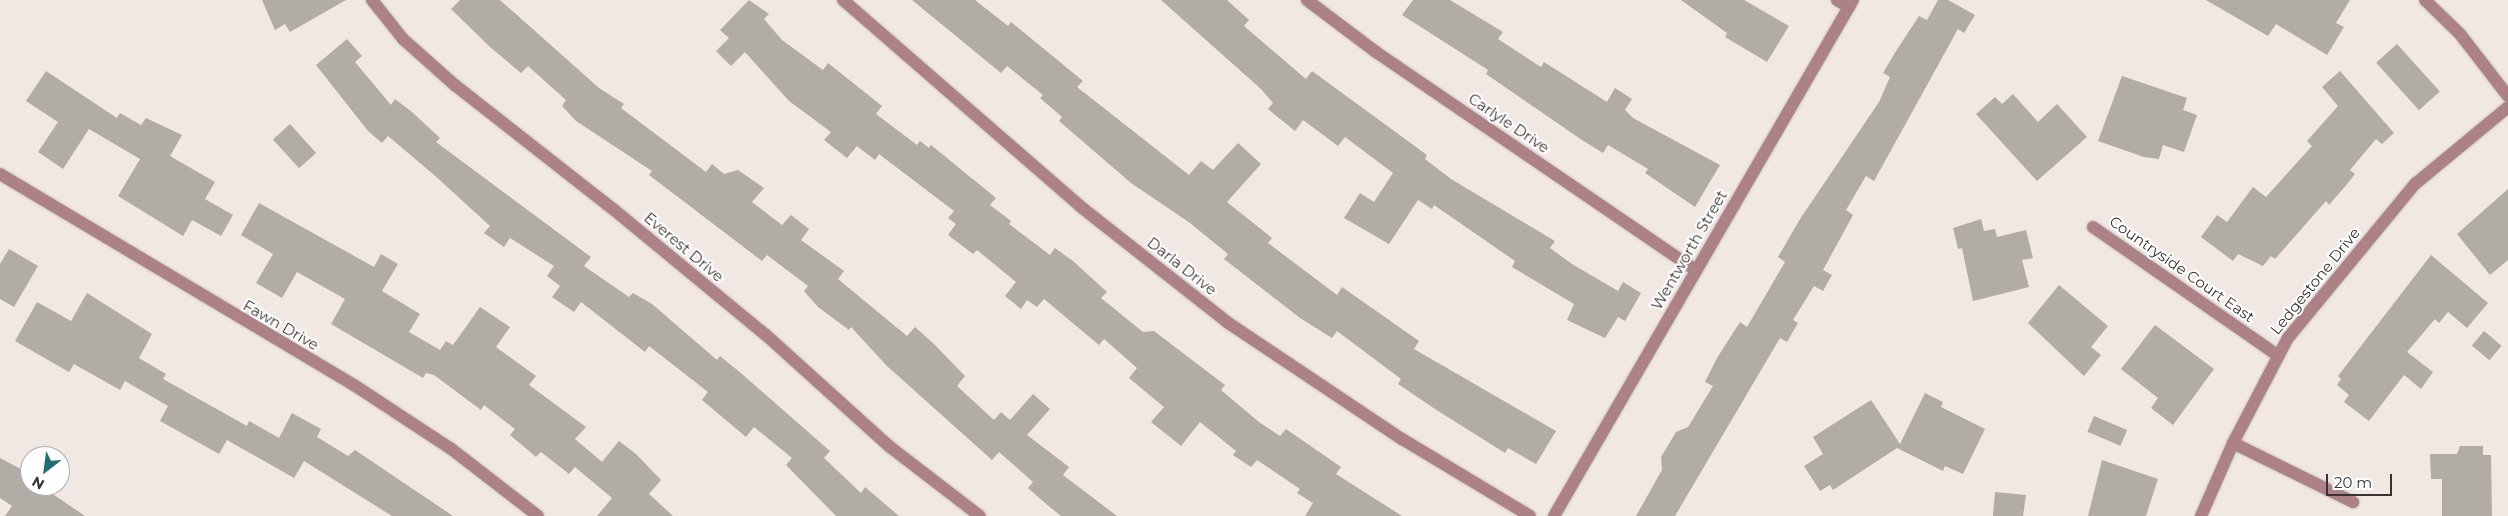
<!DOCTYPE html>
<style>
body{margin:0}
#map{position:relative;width:2508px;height:516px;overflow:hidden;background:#f1e8e4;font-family:Montserrat,sans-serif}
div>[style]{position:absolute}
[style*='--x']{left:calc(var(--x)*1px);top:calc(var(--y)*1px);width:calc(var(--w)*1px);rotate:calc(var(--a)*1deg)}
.building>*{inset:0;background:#b1aca5;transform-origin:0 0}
.roads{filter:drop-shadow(0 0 1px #ccc4c0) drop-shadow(0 0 1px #ccc4c0)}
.minor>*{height:12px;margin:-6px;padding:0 6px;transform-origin:6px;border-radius:6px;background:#ac8287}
span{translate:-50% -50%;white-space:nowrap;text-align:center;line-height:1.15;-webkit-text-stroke:4px #fff;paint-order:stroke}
.street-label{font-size:15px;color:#363331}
.north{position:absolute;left:20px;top:446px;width:50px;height:50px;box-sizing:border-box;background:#fff;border:1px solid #afadad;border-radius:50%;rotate:210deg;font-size:14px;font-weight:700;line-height:20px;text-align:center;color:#363331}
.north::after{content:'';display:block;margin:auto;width:18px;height:22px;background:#216d73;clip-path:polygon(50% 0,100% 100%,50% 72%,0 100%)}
.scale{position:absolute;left:2326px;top:474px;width:66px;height:22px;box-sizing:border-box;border:2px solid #363331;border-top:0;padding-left:6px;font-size:15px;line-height:18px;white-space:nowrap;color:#363331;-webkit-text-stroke:4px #fff;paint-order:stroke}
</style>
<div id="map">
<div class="building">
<div style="clip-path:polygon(262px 0,346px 0,290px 32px,285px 24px,275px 30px)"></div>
<div style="clip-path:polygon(460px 0,500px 0,599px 88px,624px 104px,621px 108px,706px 172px,712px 164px,724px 174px,738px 170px,764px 188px,752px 202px,782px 225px,791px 215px,809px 229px,801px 240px,844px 271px,838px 279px,907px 336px,915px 327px,934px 344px,965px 376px,957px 386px,994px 420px,1001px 412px,1010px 420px,1033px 394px,1050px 409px,1027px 435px,1069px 467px,1063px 475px,1117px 516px,1061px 516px,1045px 503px,1028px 488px,1033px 482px,999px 452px,992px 460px,887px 366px,851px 327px,849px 330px,818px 307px,804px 291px,808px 286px,767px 255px,762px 261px,649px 175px,652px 171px,576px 121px,562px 106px,566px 100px,528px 66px,521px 73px,491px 48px,451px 9px)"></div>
<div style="clip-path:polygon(749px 0,769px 14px,764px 19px,782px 40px,823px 70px,828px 63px,882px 106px,876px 114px,917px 145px,920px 141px,929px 148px,931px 145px,996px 198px,990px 205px,1011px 221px,1009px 224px,1050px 255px,1055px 248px,1073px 261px,1107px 292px,1101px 298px,1143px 332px,1154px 331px,1225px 385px,1221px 390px,1259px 422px,1280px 436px,1286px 429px,1341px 467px,1336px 474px,1402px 516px,1305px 516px,1313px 503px,1297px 493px,1300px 489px,1257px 460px,1251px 467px,1233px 455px,1236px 451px,1200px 422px,1181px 446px,1151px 422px,1164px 407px,1129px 378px,1137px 368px,1104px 339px,1099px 345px,1044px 299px,1037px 307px,1027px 300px,1021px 309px,1005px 296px,1016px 282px,977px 250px,973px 254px,948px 235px,956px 224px,948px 218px,954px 211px,879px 154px,875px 160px,857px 146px,847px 158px,824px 140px,831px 132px,789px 101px,745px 52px,731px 66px,716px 51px,729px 38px,720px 30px)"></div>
<div style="clip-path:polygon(912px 0,975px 0,1008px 26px,1011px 22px,1083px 81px,1077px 87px,1189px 175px,1201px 161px,1213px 170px,1238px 143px,1261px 164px,1227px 202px,1272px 238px,1268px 243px,1337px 295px,1342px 287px,1419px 341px,1414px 349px,1556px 431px,1536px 464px,1508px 448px,1505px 453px,1435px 409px,1398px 384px,1401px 379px,1337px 331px,1332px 338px,1300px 318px,1224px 259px,1228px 254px,1190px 223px,1131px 183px,1059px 121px,1062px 117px,1040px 98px,1043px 95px,1007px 66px,1001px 73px)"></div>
<div style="clip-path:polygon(1161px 0,1227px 0,1249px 20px,1244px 26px,1306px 79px,1312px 71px,1427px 155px,1425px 159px,1451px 179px,1555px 241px,1550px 248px,1572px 264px,1618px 291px,1623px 282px,1641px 293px,1625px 321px,1618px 317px,1605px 338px,1567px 320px,1574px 304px,1512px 267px,1515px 261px,1434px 205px,1432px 209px,1418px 200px,1389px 244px,1344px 218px,1360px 193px,1374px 202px,1393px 173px,1345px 137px,1338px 146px,1303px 120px,1295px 131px,1268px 109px,1273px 103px,1261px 89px)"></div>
<div style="clip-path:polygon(1413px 0,1450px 0,1503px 32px,1498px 39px,1541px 67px,1544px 62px,1607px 102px,1615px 88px,1632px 99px,1625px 110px,1633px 118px,1720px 165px,1695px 207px,1645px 173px,1648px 169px,1608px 145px,1603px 153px,1582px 140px,1486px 74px,1488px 70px,1402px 15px)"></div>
<div style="clip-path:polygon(1681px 0,1744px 0,1789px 26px,1767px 62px,1725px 37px,1727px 33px)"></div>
<div style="clip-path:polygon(1938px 0,1948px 0,1975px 15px,1964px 33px,1958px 29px,1874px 181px,1866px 176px,1846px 210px,1853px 215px,1823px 270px,1832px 275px,1823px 291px,1814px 286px,1793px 320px,1798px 323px,1787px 342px,1780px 338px,1675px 516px,1636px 516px,1662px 470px,1661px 457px,1676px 432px,1688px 427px,1713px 386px,1705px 382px,1717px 358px,1740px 322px,1747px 327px,1785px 262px,1778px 257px,1800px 219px,1879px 102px,1890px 77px,1883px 73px,1896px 51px,1919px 16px,1927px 20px)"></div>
<div style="clip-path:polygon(2206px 0,2350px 0,2336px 23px,2344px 27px,2327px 55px,2276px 24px,2268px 36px)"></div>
<div style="clip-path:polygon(347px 39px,362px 56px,355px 62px,391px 105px,395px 99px,412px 112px,440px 138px,436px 142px,591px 257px,584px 266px,629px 297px,633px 293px,652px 304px,717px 360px,720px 356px,742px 374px,830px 451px,824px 458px,861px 493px,865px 487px,899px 516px,836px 516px,786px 465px,792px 458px,754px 427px,746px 437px,702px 400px,708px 392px,649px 346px,645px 352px,581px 302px,574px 312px,552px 297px,560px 286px,547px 276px,554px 266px,510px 238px,504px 247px,484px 233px,490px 226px,433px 174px,388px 136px,382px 143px,368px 131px,316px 65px)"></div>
<div style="left:2397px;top:44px;width:64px;height:28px;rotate:48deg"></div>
<div style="clip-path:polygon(46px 71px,117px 118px,120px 113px,141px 125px,146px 118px,182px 135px,170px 156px,215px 182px,205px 199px,233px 215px,221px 236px,192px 220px,183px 236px,118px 196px,140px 159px,89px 129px,63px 169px,38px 152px,58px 122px,26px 101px)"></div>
<div style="clip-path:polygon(2340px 71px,2394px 133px,2382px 144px,2376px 139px,2350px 170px,2355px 174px,2348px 183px,2329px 205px,2326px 201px,2275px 259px,2271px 256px,2263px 266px,2238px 254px,2233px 261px,2201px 237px,2217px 215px,2227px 222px,2253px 187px,2266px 197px,2312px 146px,2307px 141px,2338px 106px,2322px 87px)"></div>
<div style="clip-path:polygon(2122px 76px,2187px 98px,2183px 110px,2197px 115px,2184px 152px,2163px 145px,2159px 159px,2144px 157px,2098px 141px)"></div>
<div style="clip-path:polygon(2013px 94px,2038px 122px,2057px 104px,2087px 137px,2037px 181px,1976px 114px,1995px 97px,2002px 104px)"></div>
<div style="left:290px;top:124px;width:39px;height:23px;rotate:48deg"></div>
<div style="clip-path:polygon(2508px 189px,2508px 260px,2490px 275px,2457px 234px)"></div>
<div style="clip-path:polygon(259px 203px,374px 267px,381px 254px,398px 264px,382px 291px,420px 314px,409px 332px,440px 350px,446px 341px,453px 345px,480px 307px,510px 327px,496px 347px,536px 376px,529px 385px,586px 427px,575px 439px,602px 462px,619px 441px,636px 454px,661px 480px,649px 494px,673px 516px,597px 516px,612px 498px,575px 467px,569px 474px,541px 452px,536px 457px,510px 435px,515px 429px,484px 405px,481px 410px,434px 375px,426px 373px,423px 378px,331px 324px,345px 299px,297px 272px,282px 298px,256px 283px,273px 254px,241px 235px)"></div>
<div style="clip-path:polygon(1981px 219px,1984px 231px,1995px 229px,1997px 237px,2026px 230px,2033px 258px,2022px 260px,2029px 287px,1973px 301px,1962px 248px,1958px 249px,1953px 228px)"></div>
<div style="clip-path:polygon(9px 249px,38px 266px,14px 307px,0 299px,0 264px)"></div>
<div style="clip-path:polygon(2431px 255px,2488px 303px,2467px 328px,2448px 312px,2439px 323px,2435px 319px,2407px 352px,2433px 372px,2421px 389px,2404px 375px,2369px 421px,2344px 402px,2349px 395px,2337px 385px,2341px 379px,2338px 376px)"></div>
<div style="clip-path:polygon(2059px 285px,2108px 326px,2091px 347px,2101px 355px,2084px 376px,2028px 323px)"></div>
<div style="clip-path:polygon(87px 293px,152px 334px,139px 358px,166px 374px,163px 379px,247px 426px,249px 421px,279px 438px,292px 413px,321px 429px,317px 437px,348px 456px,355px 450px,453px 516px,392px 516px,304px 461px,294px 478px,227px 440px,219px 454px,160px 421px,168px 406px,125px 381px,120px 390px,74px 364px,69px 372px,15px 341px,37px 302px,71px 321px)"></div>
<div style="clip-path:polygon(2155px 325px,2214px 369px,2173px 425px,2151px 408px,2158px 398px,2121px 369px)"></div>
<div style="left:2484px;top:331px;width:23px;height:19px;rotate:40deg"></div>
<div style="clip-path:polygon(1925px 393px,1943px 402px,1941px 407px,1985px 429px,1963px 474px,1945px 466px,1943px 471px,1897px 448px,1833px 490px,1830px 485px,1820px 491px,1804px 466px,1823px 454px,1813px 437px,1871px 400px,1900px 444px)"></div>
<div style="left:2094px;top:416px;width:36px;height:17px;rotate:23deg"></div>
<div style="clip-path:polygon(2460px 446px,2483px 446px,2483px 455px,2491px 455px,2492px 516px,2442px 516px,2442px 479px,2431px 479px,2430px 454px,2457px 454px)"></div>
<div style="clip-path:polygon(0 458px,30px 474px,30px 486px,41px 486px,85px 516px,5px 516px,12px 506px,0 498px)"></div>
<div style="clip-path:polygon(2102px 460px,2158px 479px,2146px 516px,2088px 516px)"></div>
<div style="clip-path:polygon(1995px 492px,2026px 495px,2023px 516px,1993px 516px)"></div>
</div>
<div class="roads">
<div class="minor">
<div style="--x:372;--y:0;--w:50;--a:51.5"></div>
<div style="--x:403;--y:39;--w:71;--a:41.6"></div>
<div style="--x:456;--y:86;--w:199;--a:38.1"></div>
<div style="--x:613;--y:209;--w:198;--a:39.5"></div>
<div style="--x:766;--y:335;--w:167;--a:42.1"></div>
<div style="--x:890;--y:447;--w:113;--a:37.5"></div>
<div style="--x:843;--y:0;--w:315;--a:41"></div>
<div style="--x:1081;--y:207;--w:186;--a:38.2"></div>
<div style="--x:1227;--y:322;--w:211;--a:33.8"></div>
<div style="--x:1402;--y:439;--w:149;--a:31"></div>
<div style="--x:1307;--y:0;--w:86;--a:37"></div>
<div style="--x:1376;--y:52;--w:387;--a:34.3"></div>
<div style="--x:1837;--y:0;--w:14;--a:30"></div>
<div style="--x:2425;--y:0;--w:49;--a:44.2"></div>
<div style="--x:2460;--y:34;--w:78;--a:52.3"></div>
<div style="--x:0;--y:174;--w:412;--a:30.8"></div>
<div style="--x:354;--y:385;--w:115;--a:33.3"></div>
<div style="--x:450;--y:448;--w:111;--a:37.7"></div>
<div style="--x:2093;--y:227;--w:224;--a:34.8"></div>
<div style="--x:2233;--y:443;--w:134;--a:26.2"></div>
<div style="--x:1554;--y:516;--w:596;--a:-59.91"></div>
<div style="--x:2201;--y:516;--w:80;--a:-66.3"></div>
<div style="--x:2233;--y:443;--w:119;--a:-62.4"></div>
<div style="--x:2288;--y:338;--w:200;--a:-50.5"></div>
<div style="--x:2415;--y:184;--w:121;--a:-39.6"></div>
</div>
</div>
<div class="street-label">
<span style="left:1509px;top:123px;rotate:34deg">Carlyle Drive</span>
<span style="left:684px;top:247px;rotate:40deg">Everest Drive</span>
<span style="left:1689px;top:250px;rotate:-60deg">Wentworth Street</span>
<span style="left:1182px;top:266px;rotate:38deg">Darla Drive</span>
<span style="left:2182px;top:269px;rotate:35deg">Countryside Court East</span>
<span style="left:2315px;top:281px;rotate:-51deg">Ledgestone Drive</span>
<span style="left:281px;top:325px;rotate:30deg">Fawn Drive</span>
</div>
<div class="north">N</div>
<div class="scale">20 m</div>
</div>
